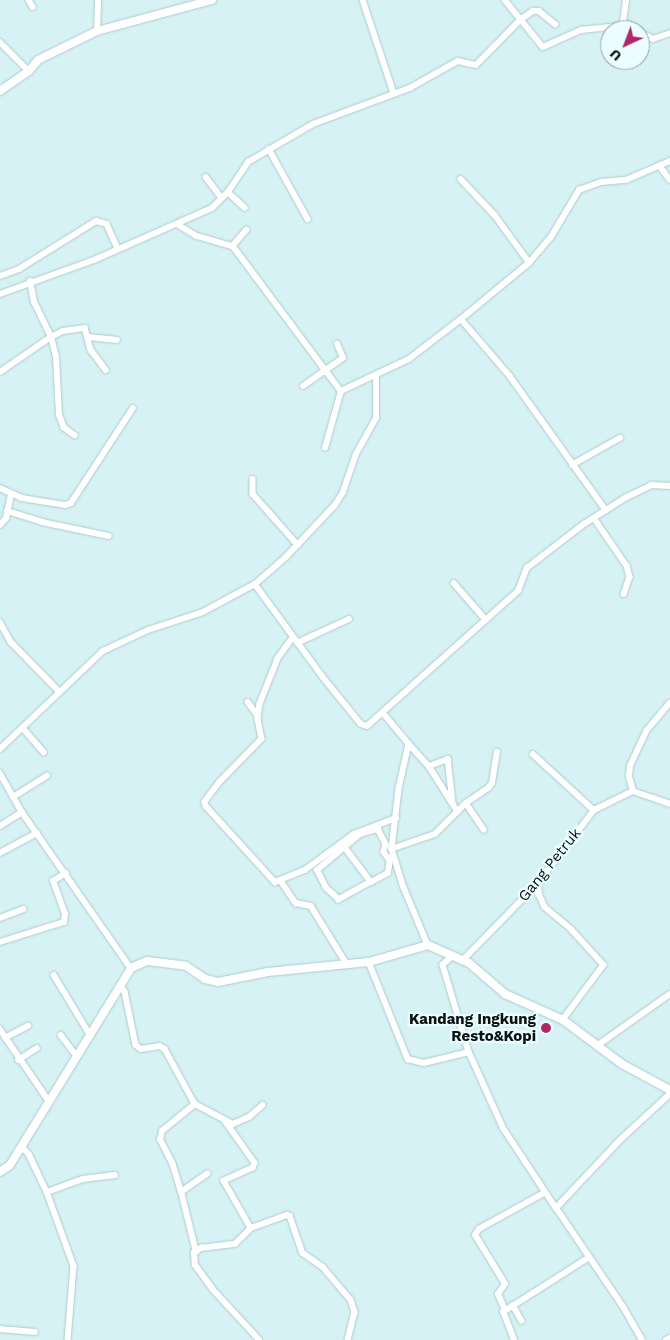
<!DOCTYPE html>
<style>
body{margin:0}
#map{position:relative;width:670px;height:1340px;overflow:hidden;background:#d6f2f5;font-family:"Work Sans",sans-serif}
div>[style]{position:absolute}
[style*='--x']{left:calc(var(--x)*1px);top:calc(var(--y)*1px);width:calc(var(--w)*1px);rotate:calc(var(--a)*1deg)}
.roads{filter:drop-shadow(0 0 1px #afcbcd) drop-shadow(0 0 1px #afcbcd)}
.minor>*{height:5.5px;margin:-2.75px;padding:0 2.75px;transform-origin:2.75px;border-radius:2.75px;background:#fff}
.tertiary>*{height:8px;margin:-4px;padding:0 4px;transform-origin:4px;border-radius:4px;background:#fff}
.dots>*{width:14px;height:14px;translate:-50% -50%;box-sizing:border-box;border:2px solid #ecfdff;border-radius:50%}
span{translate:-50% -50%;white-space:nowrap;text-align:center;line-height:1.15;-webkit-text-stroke:4.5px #ecfdff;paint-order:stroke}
.street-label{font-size:15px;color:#081212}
.poi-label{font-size:15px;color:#081212;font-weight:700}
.right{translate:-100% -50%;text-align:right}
.north{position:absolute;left:600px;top:20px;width:50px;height:50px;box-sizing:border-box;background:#ecfdff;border:1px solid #919fa0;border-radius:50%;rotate:223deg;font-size:14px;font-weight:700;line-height:20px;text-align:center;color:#081212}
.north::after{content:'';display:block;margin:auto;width:18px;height:22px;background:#b02769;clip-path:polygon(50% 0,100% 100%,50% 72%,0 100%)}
</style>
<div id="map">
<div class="roads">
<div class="minor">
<div style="--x:29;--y:0;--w:8;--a:60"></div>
<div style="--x:363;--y:0;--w:98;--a:71.6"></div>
<div style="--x:505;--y:0;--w:60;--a:51"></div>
<div style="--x:543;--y:47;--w:42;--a:-24.1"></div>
<div style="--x:581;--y:30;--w:38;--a:-6"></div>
<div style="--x:619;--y:26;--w:6;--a:-45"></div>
<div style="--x:623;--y:22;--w:22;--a:-82"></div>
<div style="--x:623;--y:22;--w:17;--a:28"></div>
<div style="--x:97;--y:31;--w:31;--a:-88"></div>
<div style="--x:640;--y:32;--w:15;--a:28"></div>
<div style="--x:653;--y:39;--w:18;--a:-19"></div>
<div style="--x:0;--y:42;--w:41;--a:45"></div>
<div style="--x:269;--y:149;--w:80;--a:60.9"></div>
<div style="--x:660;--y:166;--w:17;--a:54"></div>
<div style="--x:206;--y:177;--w:26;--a:53"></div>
<div style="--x:228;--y:192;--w:23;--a:43"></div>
<div style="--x:177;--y:224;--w:23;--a:31"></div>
<div style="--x:197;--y:236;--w:37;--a:16"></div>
<div style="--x:247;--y:230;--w:21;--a:131"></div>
<div style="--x:233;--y:246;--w:181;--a:53.3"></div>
<div style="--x:341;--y:391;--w:75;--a:-25.2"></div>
<div style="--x:409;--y:359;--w:66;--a:-37.6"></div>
<div style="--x:461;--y:319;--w:75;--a:49.3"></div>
<div style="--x:510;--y:376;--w:165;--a:54.4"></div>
<div style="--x:529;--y:263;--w:34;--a:-50"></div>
<div style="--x:551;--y:237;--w:55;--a:-59.2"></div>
<div style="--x:579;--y:190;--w:23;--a:-20"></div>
<div style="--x:601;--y:182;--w:25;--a:-5"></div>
<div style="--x:626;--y:180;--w:48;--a:-23.4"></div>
<div style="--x:0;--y:276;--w:20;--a:-20"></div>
<div style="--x:19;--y:269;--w:91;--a:-31.9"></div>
<div style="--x:96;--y:221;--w:11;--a:15"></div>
<div style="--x:107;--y:224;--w:27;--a:66"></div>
<div style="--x:0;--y:294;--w:100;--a:-19.9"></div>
<div style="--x:94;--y:260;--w:129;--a:-23.8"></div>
<div style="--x:212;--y:208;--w:23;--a:-45"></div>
<div style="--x:228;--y:192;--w:36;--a:-56"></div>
<div style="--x:248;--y:162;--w:75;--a:-30.3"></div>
<div style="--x:313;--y:124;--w:103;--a:-20.4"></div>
<div style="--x:410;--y:88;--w:55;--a:-29.4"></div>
<div style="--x:458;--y:61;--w:18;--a:13"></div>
<div style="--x:476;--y:65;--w:63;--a:-45.6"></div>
<div style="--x:520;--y:20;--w:16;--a:-35"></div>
<div style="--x:533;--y:11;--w:6;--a:0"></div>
<div style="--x:539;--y:11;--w:21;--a:39"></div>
<div style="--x:461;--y:319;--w:88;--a:-39.5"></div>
<div style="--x:529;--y:263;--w:58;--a:-125.9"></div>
<div style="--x:495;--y:216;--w:50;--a:-133.4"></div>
<div style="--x:89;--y:337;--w:28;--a:6"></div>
<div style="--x:0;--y:372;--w:62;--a:-34.5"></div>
<div style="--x:51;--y:337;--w:39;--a:-116"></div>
<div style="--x:34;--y:302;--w:21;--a:-101"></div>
<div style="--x:303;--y:386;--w:49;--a:-35"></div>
<div style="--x:343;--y:358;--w:15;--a:-113"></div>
<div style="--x:75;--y:436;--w:14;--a:-144"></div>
<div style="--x:64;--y:428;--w:14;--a:-111"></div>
<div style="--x:59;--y:415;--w:58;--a:-93"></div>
<div style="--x:56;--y:357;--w:21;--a:-104"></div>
<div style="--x:51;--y:337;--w:13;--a:-27"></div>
<div style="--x:63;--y:331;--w:22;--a:-8"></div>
<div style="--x:85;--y:328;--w:23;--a:75"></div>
<div style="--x:91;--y:350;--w:25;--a:53"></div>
<div style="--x:325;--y:448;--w:59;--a:-74.3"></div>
<div style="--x:572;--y:465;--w:55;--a:-29.4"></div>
<div style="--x:253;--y:479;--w:15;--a:90"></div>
<div style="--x:253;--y:494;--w:68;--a:48.6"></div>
<div style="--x:0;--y:488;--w:24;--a:24"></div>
<div style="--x:22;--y:498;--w:44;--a:9.2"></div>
<div style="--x:65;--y:505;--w:6;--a:-18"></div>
<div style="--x:71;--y:503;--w:113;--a:-56.9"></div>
<div style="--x:7;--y:511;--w:37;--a:17"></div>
<div style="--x:42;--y:522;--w:68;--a:11.8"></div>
<div style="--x:594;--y:518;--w:58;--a:55.5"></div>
<div style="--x:627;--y:566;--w:11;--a:75"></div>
<div style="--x:630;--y:577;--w:18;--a:109"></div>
<div style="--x:0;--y:525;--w:9;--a:-49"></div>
<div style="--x:6;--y:518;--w:24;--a:-78"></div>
<div style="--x:454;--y:583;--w:49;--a:49.1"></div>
<div style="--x:255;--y:584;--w:41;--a:-41.1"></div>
<div style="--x:286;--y:557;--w:71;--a:-46.7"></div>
<div style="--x:335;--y:505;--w:15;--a:-58"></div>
<div style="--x:343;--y:492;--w:40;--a:-71.1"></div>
<div style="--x:356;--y:454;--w:41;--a:-60.9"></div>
<div style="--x:376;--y:418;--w:42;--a:-90"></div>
<div style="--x:0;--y:622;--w:23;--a:61"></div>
<div style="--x:11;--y:642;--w:70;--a:45.6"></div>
<div style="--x:293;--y:638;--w:26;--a:126"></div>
<div style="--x:278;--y:659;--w:48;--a:111.8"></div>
<div style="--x:260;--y:704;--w:15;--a:98"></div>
<div style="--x:258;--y:719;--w:20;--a:79"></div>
<div style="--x:262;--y:739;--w:60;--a:134.3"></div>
<div style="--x:220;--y:782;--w:25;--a:127"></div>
<div style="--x:205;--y:802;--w:4;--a:76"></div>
<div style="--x:206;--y:806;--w:103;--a:47.8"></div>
<div style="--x:275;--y:882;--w:32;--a:-22"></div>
<div style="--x:305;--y:870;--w:61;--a:-36.3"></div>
<div style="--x:354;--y:834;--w:45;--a:-20.9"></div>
<div style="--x:297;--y:643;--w:57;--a:-24.8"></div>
<div style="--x:248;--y:702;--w:17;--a:54"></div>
<div style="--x:384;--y:714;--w:39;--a:50"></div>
<div style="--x:409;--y:744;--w:46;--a:102.5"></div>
<div style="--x:399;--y:789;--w:60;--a:96.7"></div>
<div style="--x:392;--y:849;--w:38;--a:73"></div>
<div style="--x:403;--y:885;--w:65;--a:67.4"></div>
<div style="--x:23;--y:728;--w:32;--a:49"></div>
<div style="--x:409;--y:744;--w:30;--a:48"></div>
<div style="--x:429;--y:766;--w:20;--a:-20"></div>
<div style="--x:448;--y:759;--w:44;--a:83.5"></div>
<div style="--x:0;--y:749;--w:142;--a:-43.6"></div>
<div style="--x:103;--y:651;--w:50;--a:-25"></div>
<div style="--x:148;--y:630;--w:58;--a:-18.1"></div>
<div style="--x:203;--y:612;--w:59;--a:-28.3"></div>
<div style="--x:255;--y:584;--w:115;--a:53.8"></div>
<div style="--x:323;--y:677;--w:60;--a:51"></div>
<div style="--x:361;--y:724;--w:6;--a:18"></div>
<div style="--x:367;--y:726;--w:203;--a:-41.8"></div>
<div style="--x:518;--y:591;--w:25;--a:-69"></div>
<div style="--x:527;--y:568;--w:72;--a:-37.7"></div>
<div style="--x:584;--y:524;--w:49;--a:-32.4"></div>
<div style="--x:625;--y:498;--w:30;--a:-26"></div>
<div style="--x:652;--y:485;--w:18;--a:3"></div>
<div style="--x:533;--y:754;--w:83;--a:42.6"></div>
<div style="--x:429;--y:766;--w:54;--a:57.8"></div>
<div style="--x:0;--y:773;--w:45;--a:60.6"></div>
<div style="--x:22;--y:812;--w:190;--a:55.1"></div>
<div style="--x:633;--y:791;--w:39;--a:19"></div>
<div style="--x:13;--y:797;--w:40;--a:-32"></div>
<div style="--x:466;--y:803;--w:32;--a:56"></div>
<div style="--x:0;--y:826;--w:26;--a:-32"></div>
<div style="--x:344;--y:846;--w:45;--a:53.1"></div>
<div style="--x:371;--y:882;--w:19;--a:-28"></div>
<div style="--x:388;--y:873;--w:15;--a:-82"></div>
<div style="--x:391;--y:849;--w:46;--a:-18.8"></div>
<div style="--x:435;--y:834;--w:44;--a:-45"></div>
<div style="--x:466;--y:803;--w:27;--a:-34"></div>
<div style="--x:488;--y:788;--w:6;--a:-51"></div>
<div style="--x:492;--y:783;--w:31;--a:-81"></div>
<div style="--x:0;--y:853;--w:42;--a:-28.4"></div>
<div style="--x:281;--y:881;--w:27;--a:56"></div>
<div style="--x:296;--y:903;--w:15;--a:11"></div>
<div style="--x:311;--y:906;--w:68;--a:58.2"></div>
<div style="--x:371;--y:882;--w:37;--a:151"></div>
<div style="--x:339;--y:900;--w:18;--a:-137"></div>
<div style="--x:326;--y:888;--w:20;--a:-117"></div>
<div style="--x:317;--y:870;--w:56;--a:-39.9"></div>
<div style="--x:360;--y:834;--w:19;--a:-16"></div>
<div style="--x:378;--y:829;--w:17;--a:62"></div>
<div style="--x:386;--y:844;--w:8;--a:104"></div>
<div style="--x:384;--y:852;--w:9;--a:54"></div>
<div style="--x:539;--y:882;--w:12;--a:90"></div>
<div style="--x:539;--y:894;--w:14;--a:65"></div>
<div style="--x:545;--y:907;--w:35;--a:40"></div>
<div style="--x:572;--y:930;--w:47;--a:47.6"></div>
<div style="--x:604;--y:965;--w:69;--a:126.7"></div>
<div style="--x:0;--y:918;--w:25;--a:-21"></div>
<div style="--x:0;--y:942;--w:67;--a:-17.4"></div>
<div style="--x:64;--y:922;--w:8;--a:-83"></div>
<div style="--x:65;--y:914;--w:35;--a:-110"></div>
<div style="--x:53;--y:881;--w:15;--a:-32"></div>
<div style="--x:453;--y:956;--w:13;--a:138"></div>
<div style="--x:443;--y:965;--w:91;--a:73.4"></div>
<div style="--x:469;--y:1052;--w:85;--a:65.6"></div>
<div style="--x:504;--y:1129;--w:95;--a:56.6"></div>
<div style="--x:463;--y:960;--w:109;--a:-45.7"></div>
<div style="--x:539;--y:882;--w:91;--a:-52.6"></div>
<div style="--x:594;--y:810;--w:43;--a:-26"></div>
<div style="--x:633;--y:791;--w:15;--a:-106"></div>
<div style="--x:629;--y:777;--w:11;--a:-85"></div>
<div style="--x:630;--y:766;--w:40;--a:-65"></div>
<div style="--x:647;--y:730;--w:35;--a:-50"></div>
<div style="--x:369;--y:962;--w:105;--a:68.1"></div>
<div style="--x:408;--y:1059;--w:16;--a:14"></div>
<div style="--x:424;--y:1063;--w:46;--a:-13.7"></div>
<div style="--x:54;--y:975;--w:71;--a:58.8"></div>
<div style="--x:121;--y:986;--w:7;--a:56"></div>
<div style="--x:125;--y:992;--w:54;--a:78.3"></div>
<div style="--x:136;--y:1045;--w:6;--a:39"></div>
<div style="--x:141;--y:1049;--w:19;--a:-9"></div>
<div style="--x:160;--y:1046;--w:6;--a:31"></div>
<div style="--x:165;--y:1049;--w:63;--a:61.4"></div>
<div style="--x:0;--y:1029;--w:87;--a:55.8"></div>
<div style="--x:61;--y:1035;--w:26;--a:53"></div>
<div style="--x:5;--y:1038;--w:26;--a:-28"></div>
<div style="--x:598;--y:1045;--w:88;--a:-35.3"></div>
<div style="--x:18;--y:1060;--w:22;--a:-32"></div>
<div style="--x:226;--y:1122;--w:50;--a:54.7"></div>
<div style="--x:255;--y:1163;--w:5;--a:112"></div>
<div style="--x:253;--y:1168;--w:32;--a:156"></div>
<div style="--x:224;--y:1181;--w:54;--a:60.1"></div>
<div style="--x:22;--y:1147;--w:10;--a:45"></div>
<div style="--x:29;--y:1154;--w:42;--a:64.7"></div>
<div style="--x:47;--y:1192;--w:79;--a:70"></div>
<div style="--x:74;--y:1266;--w:74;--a:94.6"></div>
<div style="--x:47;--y:1192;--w:38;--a:-20"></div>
<div style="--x:83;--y:1179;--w:32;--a:-7"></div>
<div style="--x:181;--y:1192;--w:28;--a:-107"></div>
<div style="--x:173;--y:1165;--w:28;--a:-117"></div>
<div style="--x:160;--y:1140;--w:9;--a:-77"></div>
<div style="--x:162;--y:1131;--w:43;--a:-39.3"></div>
<div style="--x:195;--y:1104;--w:43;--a:27.8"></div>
<div style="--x:233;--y:1124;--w:17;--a:-24"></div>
<div style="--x:249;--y:1117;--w:18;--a:-41"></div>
<div style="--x:196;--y:1252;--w:62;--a:-104"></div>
<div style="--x:181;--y:1192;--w:32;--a:-35"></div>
<div style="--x:513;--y:1305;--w:18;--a:61"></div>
<div style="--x:505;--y:1310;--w:17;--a:-114"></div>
<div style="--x:498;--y:1294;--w:12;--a:-55"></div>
<div style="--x:505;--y:1284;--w:57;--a:-121.5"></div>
<div style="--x:475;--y:1235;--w:7;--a:-56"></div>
<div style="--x:479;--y:1229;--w:74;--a:-29"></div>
<div style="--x:0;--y:1329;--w:35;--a:5"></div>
<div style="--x:259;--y:1340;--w:68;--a:-132.6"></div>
<div style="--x:213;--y:1290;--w:31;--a:-126"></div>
<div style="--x:195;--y:1265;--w:12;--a:-95"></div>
<div style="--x:194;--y:1253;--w:9;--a:-36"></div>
<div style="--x:201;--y:1248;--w:34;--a:-7"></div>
<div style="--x:235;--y:1244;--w:23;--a:-45"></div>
<div style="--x:251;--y:1228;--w:38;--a:-20"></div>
<div style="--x:287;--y:1215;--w:3;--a:18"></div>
<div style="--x:290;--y:1216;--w:39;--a:71"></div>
<div style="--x:303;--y:1253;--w:24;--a:35"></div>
<div style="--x:323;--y:1267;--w:43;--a:49.7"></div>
<div style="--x:351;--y:1300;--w:13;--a:72"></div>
<div style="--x:355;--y:1312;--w:29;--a:104"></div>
<div style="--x:514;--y:1340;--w:30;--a:-111"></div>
<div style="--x:503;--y:1312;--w:101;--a:-32.4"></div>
<div style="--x:642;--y:1340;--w:34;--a:-120"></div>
<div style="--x:625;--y:1310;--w:123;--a:-124.1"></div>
<div style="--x:556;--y:1208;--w:93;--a:-46.7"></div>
<div style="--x:620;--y:1140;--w:68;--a:-42.6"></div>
<div style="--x:666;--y:1340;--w:4;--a:-27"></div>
</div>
<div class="tertiary">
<div style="--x:0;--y:91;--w:35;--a:-35"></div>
<div style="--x:29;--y:71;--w:14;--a:-51"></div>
<div style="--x:38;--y:60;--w:66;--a:-26.2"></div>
<div style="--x:97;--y:31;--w:119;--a:-15.1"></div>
<div style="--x:0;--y:1172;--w:12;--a:-35"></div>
<div style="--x:10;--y:1165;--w:231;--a:-58.4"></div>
<div style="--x:131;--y:968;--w:17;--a:-24"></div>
<div style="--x:147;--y:961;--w:39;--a:7"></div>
<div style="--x:186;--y:966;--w:23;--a:34"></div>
<div style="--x:205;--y:979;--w:13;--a:13"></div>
<div style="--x:218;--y:982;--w:51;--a:-11.3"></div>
<div style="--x:268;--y:972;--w:101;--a:-5.7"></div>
<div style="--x:369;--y:962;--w:61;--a:-16.1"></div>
<div style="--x:428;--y:945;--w:45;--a:23.7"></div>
<div style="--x:469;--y:963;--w:48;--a:40.7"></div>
<div style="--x:505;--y:994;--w:64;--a:24.1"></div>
<div style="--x:563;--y:1020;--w:74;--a:36.7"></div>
<div style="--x:622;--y:1064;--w:55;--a:28.4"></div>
</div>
</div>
<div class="dots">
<div style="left:546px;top:1028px;background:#b02769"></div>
</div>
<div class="street-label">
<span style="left:550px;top:865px;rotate:-51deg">Gang Petruk</span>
</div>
<div class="poi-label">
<span class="right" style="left:536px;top:1028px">Kandang Ingkung<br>Resto&amp;Kopi</span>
</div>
<div class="north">U</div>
</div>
